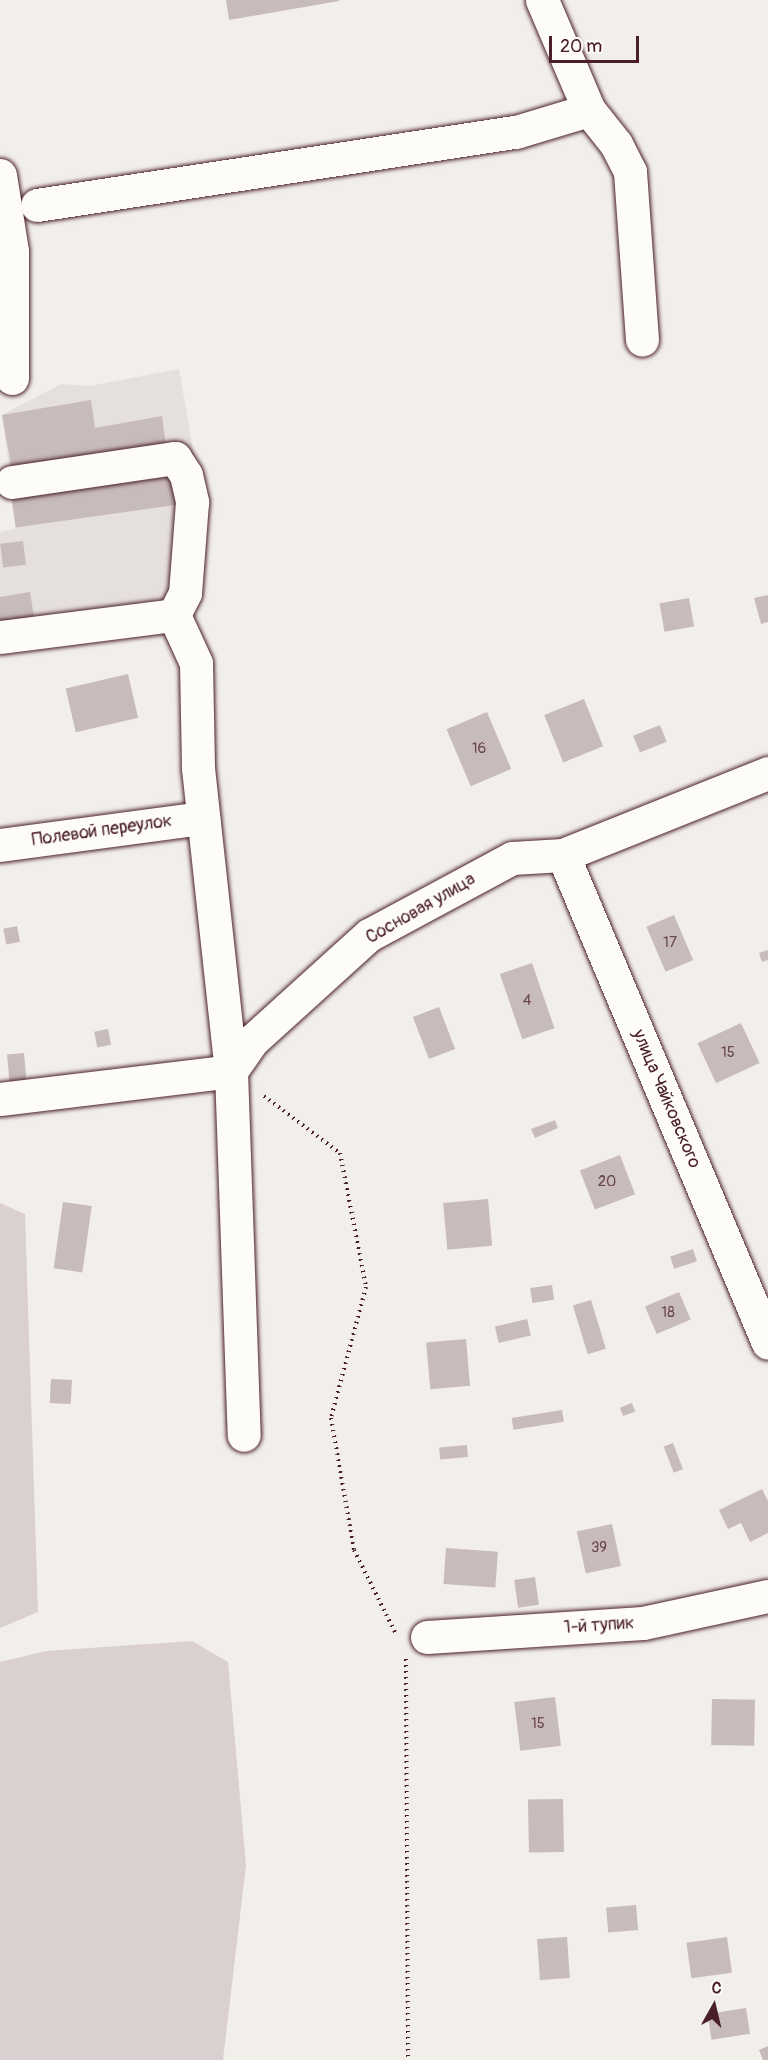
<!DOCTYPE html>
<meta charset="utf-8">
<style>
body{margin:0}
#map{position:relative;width:768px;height:2060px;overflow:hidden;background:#f2efeb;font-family:Pangolin,sans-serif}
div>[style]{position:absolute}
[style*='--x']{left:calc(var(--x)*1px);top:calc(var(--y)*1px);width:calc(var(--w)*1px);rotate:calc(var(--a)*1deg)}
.built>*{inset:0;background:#e5dfdd}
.green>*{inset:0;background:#d9d0cf}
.building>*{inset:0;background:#c8bbbb;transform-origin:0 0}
.path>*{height:4px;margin-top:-2px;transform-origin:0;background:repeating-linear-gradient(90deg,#4a1f2b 0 1.5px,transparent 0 6px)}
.roads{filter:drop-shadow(0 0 2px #4a1f2b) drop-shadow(0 0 2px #4a1f2b)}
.minor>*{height:33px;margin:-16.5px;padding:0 16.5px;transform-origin:16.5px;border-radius:16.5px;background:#fdfcf7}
span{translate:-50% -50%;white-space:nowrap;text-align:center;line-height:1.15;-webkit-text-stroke:6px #fdfcf7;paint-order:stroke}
.number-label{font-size:15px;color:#6a464f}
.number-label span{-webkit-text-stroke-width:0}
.street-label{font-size:18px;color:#4a1f2b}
.north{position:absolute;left:684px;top:1976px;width:60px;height:60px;-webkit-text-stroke:4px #fdfcf7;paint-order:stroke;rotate:8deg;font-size:16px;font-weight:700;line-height:24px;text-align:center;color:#4a1f2b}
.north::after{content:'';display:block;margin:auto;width:21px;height:27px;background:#4a1f2b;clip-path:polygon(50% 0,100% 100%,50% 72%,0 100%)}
.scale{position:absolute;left:549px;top:36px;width:90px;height:27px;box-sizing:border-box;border:3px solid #4a1f2b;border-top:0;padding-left:8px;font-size:18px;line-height:21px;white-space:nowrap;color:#4a1f2b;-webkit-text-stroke:4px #fdfcf7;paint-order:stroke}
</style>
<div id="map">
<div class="built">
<div style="clip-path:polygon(179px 369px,201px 497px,170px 602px,0 623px,0 532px,17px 528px,2px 415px,61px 384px,90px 386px)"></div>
</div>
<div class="green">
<div style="clip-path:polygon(0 1203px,25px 1214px,38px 1612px,0 1628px)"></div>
<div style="clip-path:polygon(192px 1641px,228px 1662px,246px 1865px,223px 2060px,0 2060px,0 1662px,46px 1651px)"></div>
</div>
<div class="building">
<div style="clip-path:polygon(226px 0,339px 0,339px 1px,229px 20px)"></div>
<div style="clip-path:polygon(91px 400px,95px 428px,162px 416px,166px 446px,12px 471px,2px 415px)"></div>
<div style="left:173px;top:476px;width:29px;height:163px;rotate:82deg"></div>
<div style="left:23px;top:541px;width:24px;height:23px;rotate:83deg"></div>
<div style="clip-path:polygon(30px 592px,34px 617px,0 623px,0 597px)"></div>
<div style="clip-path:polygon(768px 595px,768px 622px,761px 624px,754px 598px)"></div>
<div style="left:689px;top:598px;width:29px;height:30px;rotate:80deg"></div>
<div style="left:128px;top:674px;width:45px;height:64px;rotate:77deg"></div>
<div style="left:584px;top:699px;width:51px;height:43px;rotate:68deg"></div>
<div style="left:487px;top:712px;width:62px;height:44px;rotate:67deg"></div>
<div style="left:660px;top:725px;width:18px;height:29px;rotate:68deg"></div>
<div style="left:674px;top:915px;width:49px;height:30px;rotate:67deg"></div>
<div style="left:17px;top:926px;width:16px;height:14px;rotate:79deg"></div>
<div style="clip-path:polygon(768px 950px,768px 960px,762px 962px,759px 953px)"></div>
<div style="left:532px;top:963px;width:69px;height:34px;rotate:71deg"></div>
<div style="left:439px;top:1007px;width:45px;height:28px;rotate:69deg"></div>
<div style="left:741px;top:1023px;width:44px;height:48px;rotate:65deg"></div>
<div style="left:108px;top:1029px;width:16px;height:14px;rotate:79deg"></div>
<div style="left:24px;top:1053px;width:50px;height:17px;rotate:85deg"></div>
<div style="clip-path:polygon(555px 1120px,558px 1128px,535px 1138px,531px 1129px)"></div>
<div style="left:620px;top:1155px;width:42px;height:43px;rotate:69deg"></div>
<div style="left:488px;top:1199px;width:47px;height:45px;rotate:85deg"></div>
<div style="left:63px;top:1202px;width:29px;height:67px;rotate:8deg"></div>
<div style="left:693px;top:1249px;width:13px;height:24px;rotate:72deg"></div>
<div style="left:552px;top:1285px;width:15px;height:22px;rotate:82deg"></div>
<div style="left:679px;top:1292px;width:30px;height:37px;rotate:67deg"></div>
<div style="left:591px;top:1300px;width:51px;height:19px;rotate:73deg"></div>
<div style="left:527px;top:1319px;width:17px;height:33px;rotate:77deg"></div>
<div style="left:466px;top:1339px;width:47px;height:40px;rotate:85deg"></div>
<div style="left:51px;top:1379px;width:21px;height:24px;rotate:3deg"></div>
<div style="left:632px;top:1403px;width:9px;height:13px;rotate:69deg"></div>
<div style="left:562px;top:1410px;width:12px;height:51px;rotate:81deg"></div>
<div style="left:673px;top:1443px;width:28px;height:10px;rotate:69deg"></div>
<div style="left:467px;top:1445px;width:12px;height:28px;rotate:85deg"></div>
<div style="clip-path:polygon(762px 1489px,768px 1501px,768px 1533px,750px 1542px,741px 1523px,728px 1529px,719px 1510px)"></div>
<div style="left:612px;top:1524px;width:43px;height:36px;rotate:78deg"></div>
<div style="left:446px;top:1548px;width:52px;height:36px;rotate:4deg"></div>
<div style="left:535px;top:1577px;width:28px;height:21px;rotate:82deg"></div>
<div style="left:555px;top:1697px;width:49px;height:41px;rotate:83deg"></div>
<div style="left:712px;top:1699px;width:43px;height:46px;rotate:1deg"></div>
<div style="left:563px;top:1799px;width:53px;height:35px;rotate:89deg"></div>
<div style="left:636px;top:1905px;width:25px;height:30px;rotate:85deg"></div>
<div style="left:567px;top:1937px;width:41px;height:30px;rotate:86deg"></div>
<div style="left:727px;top:1937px;width:36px;height:41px;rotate:82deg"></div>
<div style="left:746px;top:2008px;width:26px;height:39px;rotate:81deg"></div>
<div style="clip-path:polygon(768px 2046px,768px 2060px,763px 2060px,759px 2050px)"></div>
</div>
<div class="path">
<div style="--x:264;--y:1096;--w:95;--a:36.9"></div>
<div style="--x:340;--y:1153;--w:136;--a:79"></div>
<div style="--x:366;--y:1287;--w:136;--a:105"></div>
<div style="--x:331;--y:1418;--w:134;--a:80.1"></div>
<div style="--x:354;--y:1550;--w:94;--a:63.4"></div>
<div style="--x:406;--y:1659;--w:401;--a:89.7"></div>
</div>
<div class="roads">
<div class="minor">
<div style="--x:542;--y:0;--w:120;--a:66.9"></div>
<div style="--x:589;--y:110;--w:43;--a:51.5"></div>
<div style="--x:616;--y:144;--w:31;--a:63"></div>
<div style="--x:630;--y:172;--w:168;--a:85.9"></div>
<div style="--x:0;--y:175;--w:77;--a:81"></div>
<div style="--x:12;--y:251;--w:127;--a:90"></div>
<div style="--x:37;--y:205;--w:485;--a:-8.7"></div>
<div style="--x:516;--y:132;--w:76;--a:-16.8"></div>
<div style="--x:12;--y:482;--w:165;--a:-8.4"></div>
<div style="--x:175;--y:458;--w:20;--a:57"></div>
<div style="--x:186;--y:475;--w:28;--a:77"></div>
<div style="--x:192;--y:502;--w:91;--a:94.4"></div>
<div style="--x:185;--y:593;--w:25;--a:117"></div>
<div style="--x:174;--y:615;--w:53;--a:65.4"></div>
<div style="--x:196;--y:663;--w:105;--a:88.9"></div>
<div style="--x:198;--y:768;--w:305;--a:83.8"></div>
<div style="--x:231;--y:1071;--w:364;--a:88"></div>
<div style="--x:0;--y:637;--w:175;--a:-7.2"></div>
<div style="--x:0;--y:845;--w:205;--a:-7.6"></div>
<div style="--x:563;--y:855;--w:529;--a:67.21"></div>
<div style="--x:0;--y:1099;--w:233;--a:-6.9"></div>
<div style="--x:231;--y:1071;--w:38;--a:-55"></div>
<div style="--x:253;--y:1040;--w:156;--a:-42.2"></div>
<div style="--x:369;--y:935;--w:162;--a:-28.3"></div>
<div style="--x:512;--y:858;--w:51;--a:-3.4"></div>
<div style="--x:563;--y:855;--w:221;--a:-21.8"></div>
<div style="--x:427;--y:1637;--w:216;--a:-3.7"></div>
<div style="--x:643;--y:1623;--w:128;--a:-12.2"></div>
</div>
</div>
<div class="number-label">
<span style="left:479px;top:749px">16</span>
<span style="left:670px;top:943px">17</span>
<span style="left:527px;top:1001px">4</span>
<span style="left:728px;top:1053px">15</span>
<span style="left:607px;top:1182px">20</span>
<span style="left:668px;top:1313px">18</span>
<span style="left:599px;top:1548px">39</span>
<span style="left:538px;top:1724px">15</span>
</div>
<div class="street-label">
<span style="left:102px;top:831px;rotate:-8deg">Полевой переулок</span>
<span style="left:421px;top:909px;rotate:-30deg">Сосновая улица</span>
<span style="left:666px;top:1099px;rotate:67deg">улица Чайковского</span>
<span style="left:599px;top:1626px;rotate:-4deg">1-й тупик</span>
</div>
<div class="north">С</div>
<div class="scale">20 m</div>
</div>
